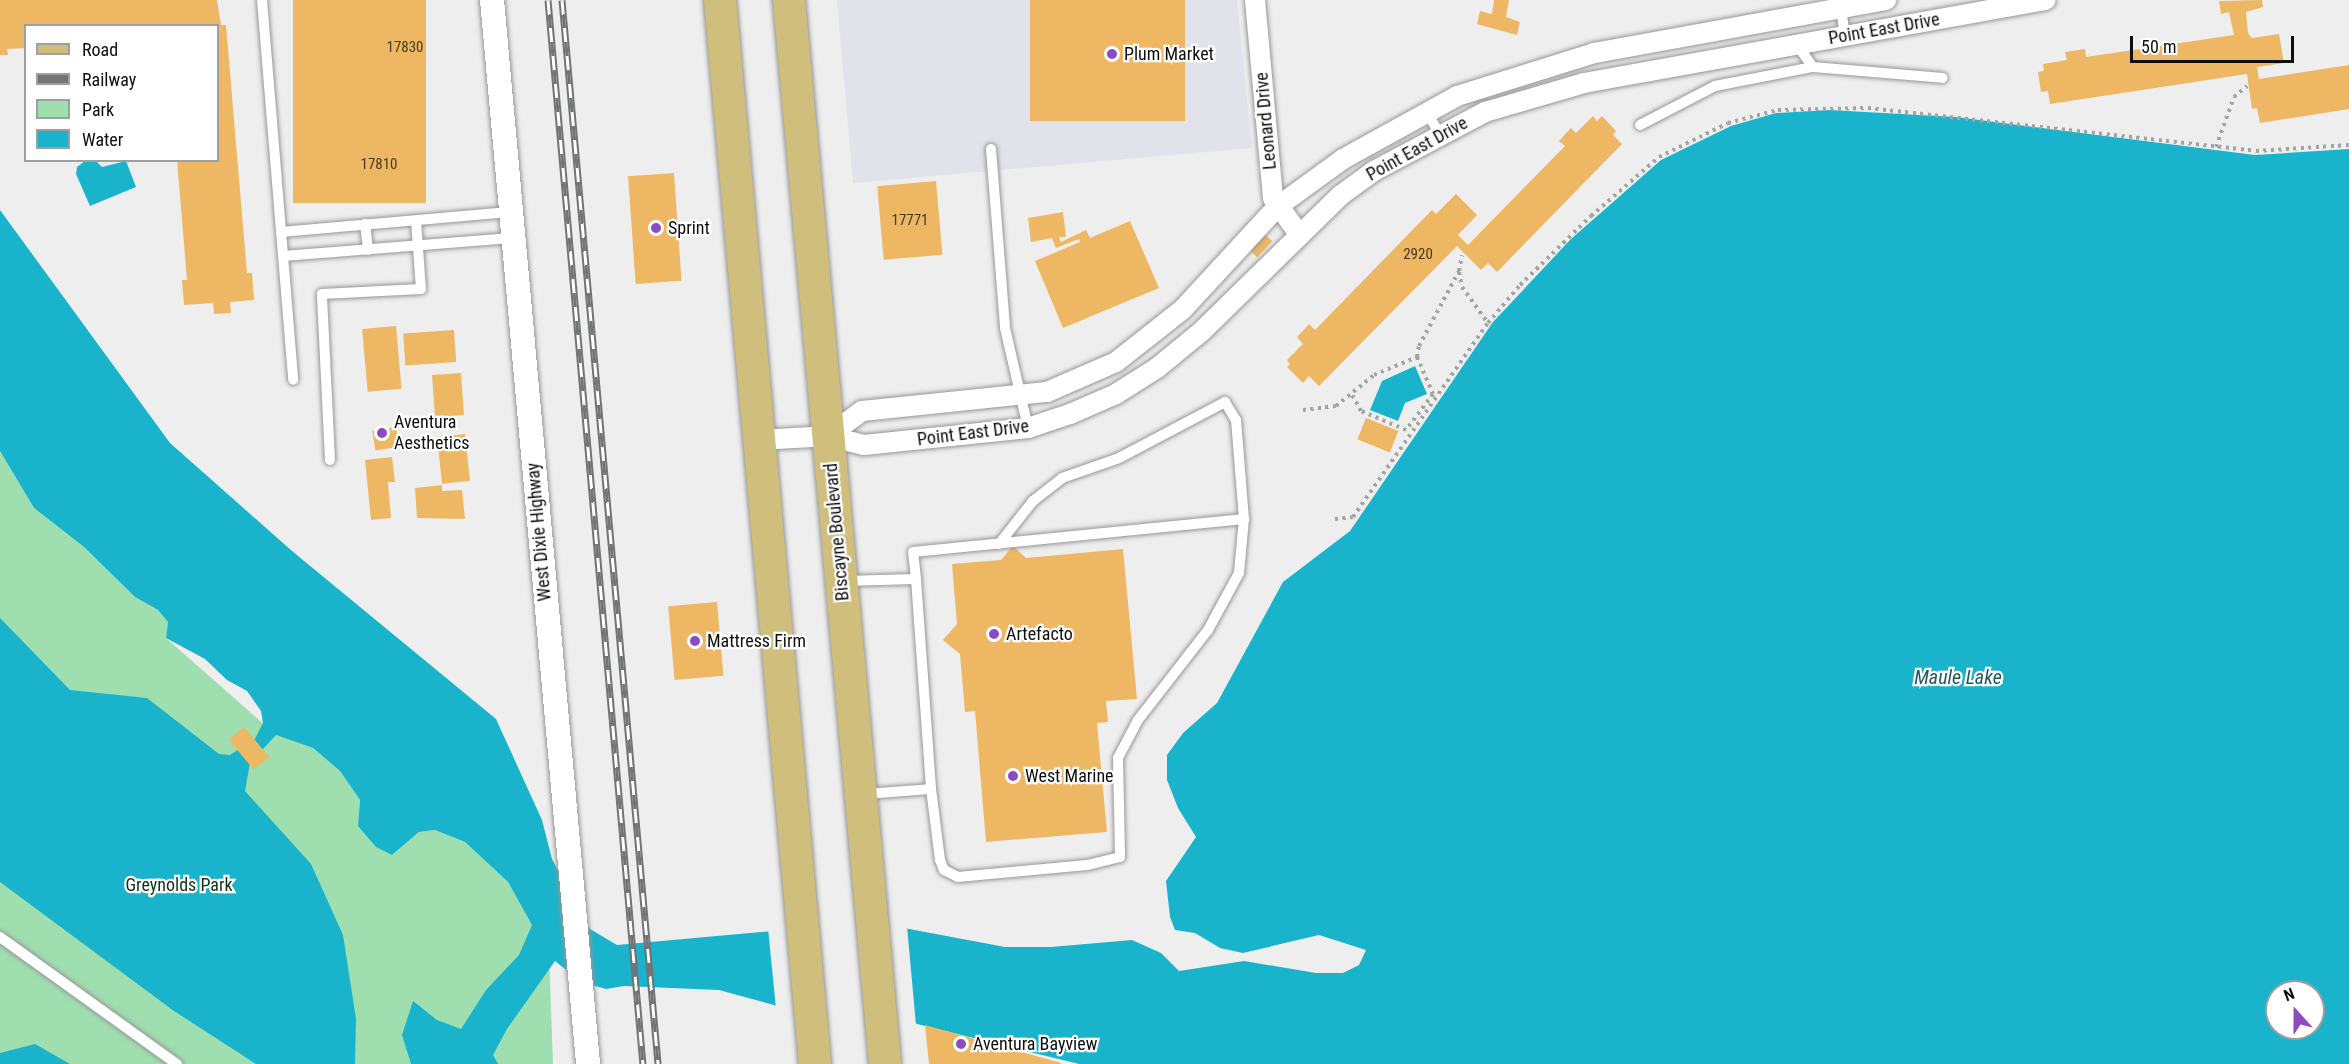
<!DOCTYPE html>
<style>
body{margin:0}
#map{position:relative;width:2349px;height:1064px;overflow:hidden;background:#eeeeef;font-family:"Roboto Condensed",sans-serif}
div>[style]{position:absolute}
[style*='--x']{left:calc(var(--x)*1px);top:calc(var(--y)*1px);width:calc(var(--w)*1px);rotate:calc(var(--a)*1deg)}
.built>*{inset:0;background:#e2e2ea}
.green>*{inset:0;background:#9fdeae}
.water>*{inset:0;background:#19b4cb}
.pier>*{inset:0;background:#eeeeef}
.building>*{inset:0;background:#edb763;transform-origin:0 0}
.path>*{height:4px;margin-top:-2px;transform-origin:0;background:repeating-linear-gradient(90deg,#a2a3a3 0 3px,transparent 0 7.5px)}
.roads{filter:drop-shadow(0 0 2px #979798) drop-shadow(0 0 2px #979798)}
.service>*{height:10px;margin:-5px;padding:0 5px;transform-origin:5px;border-radius:5px;background:#fff}
.minor>*{height:20px;margin:-10px;padding:0 10px;transform-origin:10px;border-radius:10px;background:#fff}
.tertiary>*{height:24px;margin:-12px;padding:0 12px;transform-origin:12px;border-radius:12px;background:#fff}
.primary>*{height:32px;margin:-16px;padding:0 16px;transform-origin:16px;border-radius:16px;background:#d0be7c}
.rail>*{height:7px;margin-top:-3.5px;transform-origin:0;background:repeating-linear-gradient(90deg,#fff 0 14px,#727373 0 28px);box-sizing:border-box;border-block:2px solid #727373}
.dots>*{width:16px;height:16px;translate:-50% -50%;box-sizing:border-box;border:3px solid #fff;border-radius:50%}
span{translate:-50% -50%;white-space:nowrap;text-align:center;line-height:1.15;-webkit-text-stroke:4.5px #fff;paint-order:stroke}
.number-label{font-size:15px;color:#453823}
.number-label span{-webkit-text-stroke-width:0}
.street-label{font-size:18px;color:#0d0e0e}
.poi-label{font-size:18px;color:#0d0e0e}
.left{translate:0 -50%;text-align:left}
.park-label{font-size:18px;color:#0e321a}
.water-label{font-size:20px;color:#215962;font-style:italic}
.legend{position:absolute;left:24px;top:24px;width:195px;height:138px;box-sizing:border-box;background:#fff;border:2px solid #9e9f9f;margin:0;padding:8px 10px;list-style:none;font-size:18px;color:#0d0e0e}
.legend li{display:flex;align-items:center;gap:12px;height:30px}
.legend b{width:30px;border:2px solid #9e9f9f}
.north{position:absolute;left:2265px;top:980px;width:60px;height:60px;box-sizing:border-box;background:#fff;border:2px solid #9e9f9f;border-radius:50%;rotate:339deg;font-size:16px;font-weight:700;line-height:24px;text-align:center;color:#0d0e0e}
.north::after{content:'';display:block;margin:auto;width:21px;height:27px;background:#8c4cc1;clip-path:polygon(50% 0,100% 100%,50% 72%,0 100%)}
.scale{position:absolute;left:2130px;top:36px;width:164px;height:27px;box-sizing:border-box;border:3px solid #0d0e0e;border-top:0;padding-left:8px;font-size:18px;line-height:21px;white-space:nowrap;color:#0d0e0e;-webkit-text-stroke:4px #fff;paint-order:stroke}
</style>
<div id="map">
<div class="built">
<div style="clip-path:polygon(837px 0,1237px 0,1252px 148px,853px 183px)"></div>
</div>
<div class="green">
<div style="clip-path:polygon(0 451px,34px 508px,84px 547px,135px 597px,158px 610px,168px 622px,166px 638px,276px 735px,313px 748px,340px 771px,360px 800px,358px 826px,392px 855px,419px 832px,435px 830px,465px 842px,508px 882px,549px 954px,553px 1064px,0 1064px)"></div>
</div>
<div class="water">
<div style="clip-path:polygon(evenodd,1829px 110px,1956px 117px,2255px 155px,2349px 149px,2349px 1064px,1079px 1064px,881px 1015px,810px 1015px,719px 990px,624px 986px,606px 989px,581px 982px,555px 961px,507px 1029px,493px 1055px,498px 1064px,411px 1064px,402px 1035px,413px 1001px,437px 1020px,461px 1029px,486px 990px,519px 955px,532px 925px,508px 882px,465px 842px,435px 830px,419px 832px,392px 855px,376px 847px,358px 826px,360px 800px,340px 771px,313px 748px,276px 735px,250px 763px,245px 791px,311px 864px,343px 935px,356px 1019px,355px 1064px,256px 1064px,174px 1011px,0 882px,0 618px,70px 690px,147px 698px,219px 754px,230px 755px,255px 739px,263px 723px,261px 711px,247px 691px,227px 680px,205px 659px,166px 638px,168px 622px,158px 610px,135px 597px,84px 547px,34px 508px,0 451px,0 210px,170px 443px,292px 551px,496px 719px,542px 820px,552px 859px,574px 899px,590px 929px,617px 945px,872px 922px,1005px 947px,1051px 947px,1132px 940px,1161px 953px,1179px 971px,1244px 961px,1316px 973px,1343px 973px,1359px 965px,1366px 950px,1319px 935px,1243px 953px,1220px 948px,1195px 933px,1175px 930px,1170px 917px,1166px 881px,1196px 837px,1178px 808px,1167px 780px,1167px 755px,1183px 733px,1217px 703px,1283px 582px,1350px 531px,1493px 322px,1571px 239px,1661px 160px,1731px 126px,1776px 113px,1829px 110px,2277px 992px,2313px 992px,2313px 1028px,2277px 1028px,2277px 992px)"></div>
<div style="clip-path:polygon(85px 161px,96px 161px,102px 167px,126px 161px,136px 187px,90px 206px,76px 174px,77px 167px)"></div>
<div style="clip-path:polygon(1415px 366px,1427px 394px,1405px 403px,1398px 421px,1370px 410px,1382px 381px)"></div>
<div style="clip-path:polygon(35px 1044px,70px 1064px,0 1064px,0 1053px)"></div>
</div>
<div class="pier">
<div style="clip-path:polygon(872px 919px,907px 926px,916px 1025px,881px 1018px,810px 1018px,776px 1009px,768px 928px)"></div>
</div>
<div class="building">
<div style="clip-path:polygon(0 0,217px 0,221px 25px,226px 25px,247px 273px,252px 273px,254px 300px,230px 302px,231px 313px,214px 314px,213px 303px,184px 305px,182px 280px,187px 280px,177px 160px,218px 160px,218px 26px,26px 26px,26px 48px,7px 49px,8px 55px,0 55px)"></div>
<div style="left:293px;top:0;width:133px;height:203px"></div>
<div style="left:1030px;top:0;width:155px;height:121px"></div>
<div style="clip-path:polygon(1494px 0,1509px 0,1506px 17px,1520px 22px,1517px 35px,1477px 24px,1480px 11px,1492px 14px)"></div>
<div style="clip-path:polygon(2262px 0,2263px 7px,2246px 12px,2248px 33px,2252px 38px,2279px 34px,2284px 63px,2257px 67px,2259px 79px,2349px 65px,2349px 109px,2260px 123px,2257px 108px,2252px 109px,2247px 74px,2050px 104px,2048px 91px,2041px 92px,2038px 72px,2044px 71px,2043px 64px,2067px 60px,2065px 52px,2085px 49px,2086px 57px,2234px 35px,2229px 12px,2221px 14px,2219px 1px)"></div>
<div style="clip-path:polygon(1593px 116px,1597px 121px,1602px 116px,1616px 131px,1613px 135px,1622px 144px,1497px 272px,1488px 263px,1481px 270px,1457px 246px,1319px 386px,1309px 376px,1303px 383px,1287px 367px,1290px 364px,1287px 360px,1303px 344px,1297px 337px,1309px 324px,1315px 330px,1432px 210px,1436px 214px,1456px 194px,1477px 215px,1458px 235px,1468px 245px,1565px 146px,1559px 141px,1571px 128px,1576px 133px)"></div>
<div style="left:674px;top:173px;width:108px;height:46px;rotate:86deg"></div>
<div style="left:936px;top:181px;width:74px;height:59px;rotate:85deg"></div>
<div style="clip-path:polygon(1063px 212px,1066px 237px,1059px 237px,1061px 242px,1086px 230px,1090px 238px,1130px 221px,1159px 288px,1063px 328px,1035px 261px,1080px 242px,1079px 239px,1056px 248px,1052px 238px,1031px 242px,1028px 218px)"></div>
<div style="left:1261px;top:231px;width:15px;height:22px;rotate:42deg"></div>
<div style="left:396px;top:326px;width:63px;height:34px;rotate:85deg"></div>
<div style="left:454px;top:330px;width:32px;height:51px;rotate:86deg"></div>
<div style="left:461px;top:373px;width:42px;height:29px;rotate:86deg"></div>
<div style="left:1366px;top:418px;width:35px;height:23px;rotate:22deg"></div>
<div style="left:396px;top:427px;width:20px;height:24px;rotate:81deg"></div>
<div style="left:465px;top:434px;width:47px;height:28px;rotate:84deg"></div>
<div style="clip-path:polygon(392px 457px,395px 482px,388px 482px,391px 518px,371px 520px,365px 460px)"></div>
<div style="clip-path:polygon(442px 485px,442px 491px,462px 490px,465px 519px,417px 518px,415px 488px)"></div>
<div style="clip-path:polygon(1013px 546px,1026px 558px,1123px 549px,1137px 699px,1106px 701px,1108px 722px,1097px 723px,1107px 832px,986px 842px,975px 711px,965px 712px,960px 654px,943px 640px,957px 624px,952px 564px,1001px 560px)"></div>
<div style="left:717px;top:602px;width:74px;height:49px;rotate:85deg"></div>
<div style="left:244px;top:727px;width:39px;height:20px;rotate:50deg"></div>
<div style="clip-path:polygon(925px 1025px,1061px 1063px,1061px 1064px,929px 1064px)"></div>
</div>
<div class="path">
<div style="--x:2216;--y:147;--w:53;--a:-70.2"></div>
<div style="--x:2234;--y:97;--w:17;--a:-40"></div>
<div style="--x:1459;--y:272;--w:15;--a:79"></div>
<div style="--x:1462;--y:287;--w:44;--a:54.2"></div>
<div style="--x:1417;--y:357;--w:11;--a:-80"></div>
<div style="--x:1419;--y:346;--w:85;--a:-61.9"></div>
<div style="--x:1459;--y:271;--w:16;--a:-79"></div>
<div style="--x:1303;--y:410;--w:33;--a:-7"></div>
<div style="--x:1336;--y:406;--w:49;--a:-39.2"></div>
<div style="--x:1374;--y:375;--w:47;--a:-22.7"></div>
<div style="--x:1417;--y:357;--w:40;--a:66.6"></div>
<div style="--x:1433;--y:394;--w:45;--a:126.9"></div>
<div style="--x:1406;--y:430;--w:49;--a:-157.1"></div>
<div style="--x:1361;--y:411;--w:18;--a:-119"></div>
<div style="--x:1335;--y:519;--w:18;--a:-6"></div>
<div style="--x:1353;--y:517;--w:236;--a:-55.2"></div>
<div style="--x:1488;--y:323;--w:50;--a:-49.9"></div>
<div style="--x:1520;--y:285;--w:99;--a:-44.2"></div>
<div style="--x:1591;--y:216;--w:90;--a:-40.9"></div>
<div style="--x:1659;--y:157;--w:77;--a:-26.2"></div>
<div style="--x:1728;--y:123;--w:52;--a:-14.6"></div>
<div style="--x:1778;--y:110;--w:90;--a:-1.3"></div>
<div style="--x:1868;--y:108;--w:390;--a:6.3"></div>
<div style="--x:2256;--y:151;--w:93;--a:-3.7"></div>
</div>
<div class="roads">
<div class="service">
<div style="--x:262;--y:0;--w:381;--a:85.3"></div>
<div style="--x:1841;--y:8;--w:28;--a:82"></div>
<div style="--x:1797;--y:45;--w:27;--a:54"></div>
<div style="--x:1426;--y:111;--w:26;--a:59"></div>
<div style="--x:1640;--y:125;--w:85;--a:-27.5"></div>
<div style="--x:1715;--y:86;--w:100;--a:-11"></div>
<div style="--x:1813;--y:67;--w:130;--a:4.8"></div>
<div style="--x:991;--y:149;--w:180;--a:85.5"></div>
<div style="--x:1005;--y:328;--w:103;--a:77"></div>
<div style="--x:365;--y:224;--w:26;--a:83"></div>
<div style="--x:281;--y:232;--w:229;--a:-5"></div>
<div style="--x:283;--y:256;--w:229;--a:-4.5"></div>
<div style="--x:330;--y:460;--w:166;--a:-92.8"></div>
<div style="--x:322;--y:294;--w:99;--a:-2.9"></div>
<div style="--x:421;--y:289;--w:68;--a:-94.2"></div>
<div style="--x:999;--y:544;--w:55;--a:-51.7"></div>
<div style="--x:1033;--y:501;--w:37;--a:-38"></div>
<div style="--x:1062;--y:478;--w:60;--a:-19.3"></div>
<div style="--x:1119;--y:458;--w:120;--a:-27.8"></div>
<div style="--x:1225;--y:402;--w:21;--a:59"></div>
<div style="--x:1236;--y:420;--w:99;--a:85.4"></div>
<div style="--x:916;--y:579;--w:27;--a:-96"></div>
<div style="--x:913;--y:552;--w:333;--a:-5.7"></div>
<div style="--x:1244;--y:519;--w:54;--a:95.3"></div>
<div style="--x:1239;--y:573;--w:65;--a:118.5"></div>
<div style="--x:1208;--y:630;--w:114;--a:127.9"></div>
<div style="--x:1138;--y:720;--w:43;--a:117.8"></div>
<div style="--x:1118;--y:758;--w:99;--a:88.8"></div>
<div style="--x:1120;--y:857;--w:34;--a:166"></div>
<div style="--x:1087;--y:865;--w:130;--a:174.7"></div>
<div style="--x:958;--y:877;--w:16;--a:-153"></div>
<div style="--x:944;--y:870;--w:11;--a:-112"></div>
<div style="--x:940;--y:860;--w:72;--a:-97.2"></div>
<div style="--x:844;--y:581;--w:72;--a:-1.6"></div>
<div style="--x:916;--y:579;--w:211;--a:85.9"></div>
<div style="--x:931;--y:789;--w:67;--a:175.7"></div>
<div style="--x:0;--y:937;--w:218;--a:35.7"></div>
</div>
<div class="minor">
<div style="--x:1255;--y:0;--w:199;--a:84.8"></div>
<div style="--x:1273;--y:198;--w:44;--a:54.2"></div>
<div style="--x:828;--y:436;--w:42;--a:-36.3"></div>
<div style="--x:862;--y:411;--w:186;--a:-5.9"></div>
<div style="--x:1047;--y:392;--w:75;--a:-23.5"></div>
<div style="--x:1116;--y:362;--w:85;--a:-38.3"></div>
<div style="--x:1183;--y:309;--w:139;--a:-47.3"></div>
<div style="--x:1277;--y:207;--w:82;--a:-36"></div>
<div style="--x:1343;--y:159;--w:130;--a:-28.9"></div>
<div style="--x:1457;--y:96;--w:144;--a:-17.4"></div>
<div style="--x:1594;--y:53;--w:297;--a:-10.3"></div>
<div style="--x:760;--y:440;--w:68;--a:-3.4"></div>
<div style="--x:828;--y:436;--w:37;--a:14"></div>
<div style="--x:864;--y:445;--w:165;--a:-5.9"></div>
<div style="--x:1028;--y:428;--w:44;--a:-18.4"></div>
<div style="--x:1070;--y:414;--w:50;--a:-23.5"></div>
<div style="--x:1116;--y:394;--w:49;--a:-32.4"></div>
<div style="--x:1157;--y:368;--w:58;--a:-39.4"></div>
<div style="--x:1202;--y:331;--w:194;--a:-44.4"></div>
<div style="--x:1341;--y:195;--w:41;--a:-36"></div>
<div style="--x:1374;--y:171;--w:126;--a:-28"></div>
<div style="--x:1485;--y:112;--w:103;--a:-16.3"></div>
<div style="--x:1584;--y:83;--w:469;--a:-10.2"></div>
</div>
<div class="tertiary">
<div style="--x:492;--y:0;--w:1068;--a:84.84"></div>
</div>
<div class="primary">
<div style="--x:720;--y:0;--w:1068;--a:84.9"></div>
<div style="--x:789;--y:0;--w:1068;--a:84.84"></div>
</div>
</div>
<div class="rail">
<div style="--x:548;--y:0;--w:1068;--a:84.9"></div>
<div style="--x:562;--y:0;--w:1068;--a:84.84"></div>
</div>
<div class="dots">
<div style="left:1112px;top:54px;background:#8c4cc1"></div>
<div style="left:656px;top:228px;background:#8c4cc1"></div>
<div style="left:382px;top:433px;background:#8c4cc1"></div>
<div style="left:994px;top:634px;background:#8c4cc1"></div>
<div style="left:695px;top:641px;background:#8c4cc1"></div>
<div style="left:1013px;top:776px;background:#8c4cc1"></div>
<div style="left:961px;top:1044px;background:#8c4cc1"></div>
</div>
<div class="number-label">
<span style="left:405px;top:48px">17830</span>
<span style="left:379px;top:165px">17810</span>
<span style="left:910px;top:221px">17771</span>
<span style="left:1418px;top:255px">2920</span>
</div>
<div class="street-label">
<span style="left:1884px;top:29px;rotate:-10deg">Point East Drive</span>
<span style="left:1266px;top:121px;rotate:-95deg">Leonard Drive</span>
<span style="left:1417px;top:149px;rotate:-29deg">Point East Drive</span>
<span style="left:973px;top:433px;rotate:-7deg">Point East Drive</span>
<span style="left:539px;top:532px;rotate:-95deg">West Dixie Highway</span>
<span style="left:837px;top:532px;rotate:-95deg">Biscayne Boulevard</span>
</div>
<div class="poi-label">
<span class="left" style="left:1124px;top:54px">Plum Market</span>
<span class="left" style="left:668px;top:228px">Sprint</span>
<span class="left" style="left:394px;top:433px">Aventura<br>Aesthetics</span>
<span class="left" style="left:1006px;top:634px">Artefacto</span>
<span class="left" style="left:707px;top:641px">Mattress Firm</span>
<span class="left" style="left:1025px;top:776px">West Marine</span>
<span class="left" style="left:973px;top:1044px">Aventura Bayview</span>
</div>
<div class="park-label">
<span style="left:179px;top:885px">Greynolds Park</span>
</div>
<div class="water-label">
<span style="left:1958px;top:677px">Maule Lake</span>
</div>
<ul class="legend">
<li><b style="height:8px;background:#d0be7c"></b>Road</li>
<li><b style="height:8px;background:#727373"></b>Railway</li>
<li><b style="height:16px;background:#9fdeae"></b>Park</li>
<li><b style="height:16px;background:#19b4cb"></b>Water</li>
</ul>
<div class="north">N</div>
<div class="scale">50 m</div>
</div>
